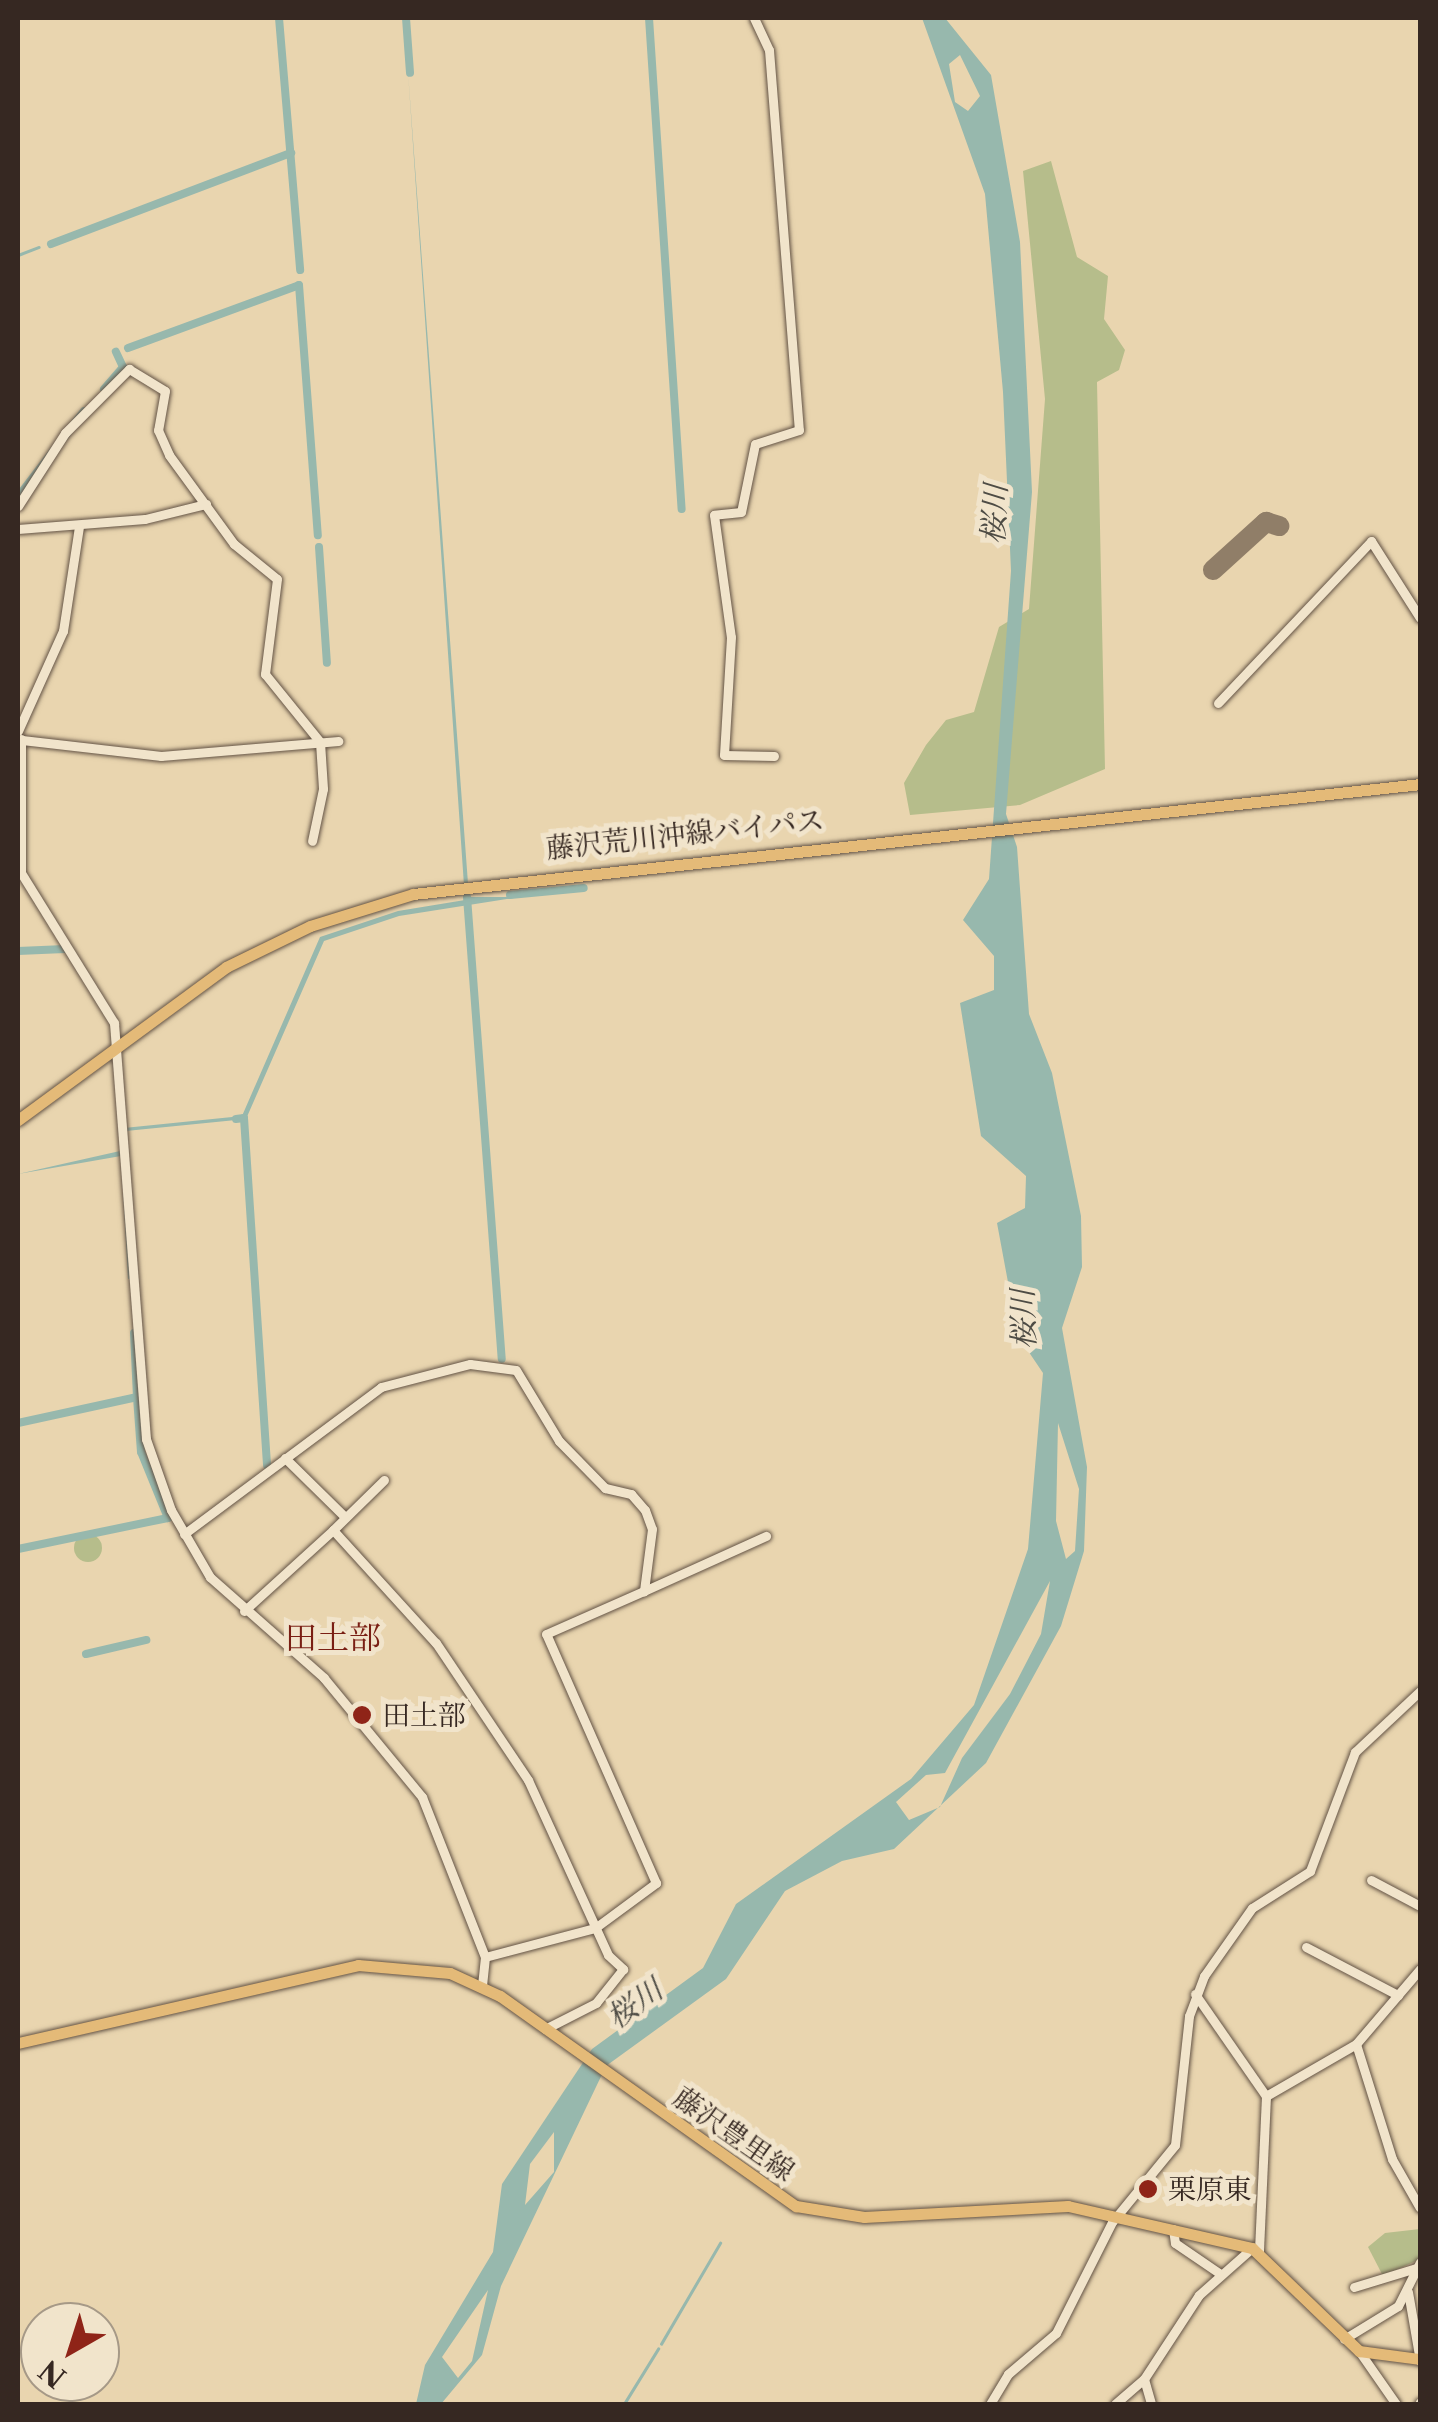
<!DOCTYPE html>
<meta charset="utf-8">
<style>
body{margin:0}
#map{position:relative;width:1438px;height:2422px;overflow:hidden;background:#e9d5af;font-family:"Libre Caslon Text","Noto Serif JP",serif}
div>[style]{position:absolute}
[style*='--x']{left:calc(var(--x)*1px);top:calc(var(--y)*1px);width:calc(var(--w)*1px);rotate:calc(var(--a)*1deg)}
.green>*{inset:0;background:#b6bd8b}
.round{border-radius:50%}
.water>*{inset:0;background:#97b8ad}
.stream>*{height:2.5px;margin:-1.25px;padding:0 1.25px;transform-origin:1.25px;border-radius:1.25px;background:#97b8ad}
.canal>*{height:8px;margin:-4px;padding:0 4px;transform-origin:4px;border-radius:4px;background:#97b8ad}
.taxiway>*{height:20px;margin:-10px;padding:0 10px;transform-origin:10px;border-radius:10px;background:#907e68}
.roads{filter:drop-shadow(0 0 2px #635345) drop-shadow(0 0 2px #635345)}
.minor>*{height:9px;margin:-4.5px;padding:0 4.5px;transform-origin:4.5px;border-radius:4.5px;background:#f1e4cb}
.major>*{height:11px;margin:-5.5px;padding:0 5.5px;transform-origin:5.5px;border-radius:5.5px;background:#e4ba78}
.dots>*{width:28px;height:28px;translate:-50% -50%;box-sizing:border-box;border:5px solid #f1e4cb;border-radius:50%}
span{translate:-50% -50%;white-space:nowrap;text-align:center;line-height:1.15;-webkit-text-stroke:10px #f1e4cb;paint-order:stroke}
.street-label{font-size:28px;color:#362822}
.poi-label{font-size:28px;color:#362822}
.left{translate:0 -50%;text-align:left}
.water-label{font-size:30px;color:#4e4c45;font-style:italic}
.quarter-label{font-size:32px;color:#7a1f14}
.frame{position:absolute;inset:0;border:20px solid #362822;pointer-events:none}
.north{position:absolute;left:20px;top:2302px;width:100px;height:100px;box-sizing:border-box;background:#f1e4cb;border:2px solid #a69987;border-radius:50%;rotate:219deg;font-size:28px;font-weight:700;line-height:40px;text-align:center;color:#362822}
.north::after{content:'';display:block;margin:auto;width:35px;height:45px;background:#8f2418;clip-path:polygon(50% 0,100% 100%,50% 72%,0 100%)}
</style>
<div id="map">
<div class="green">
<div style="clip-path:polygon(1051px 161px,1077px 257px,1108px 276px,1104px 319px,1125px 350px,1119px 370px,1097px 382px,1105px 769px,1020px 805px,910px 815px,904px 783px,926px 745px,946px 720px,974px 712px,999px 627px,1029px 609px,1045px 399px,1023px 171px)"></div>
<div class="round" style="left:74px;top:1534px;width:28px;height:28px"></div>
<div style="clip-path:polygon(1420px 2229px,1420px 2259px,1383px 2276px,1368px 2247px,1385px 2233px)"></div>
</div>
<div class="water">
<div style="clip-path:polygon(evenodd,922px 18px,945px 18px,991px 75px,1020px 242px,1032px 492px,1006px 814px,1017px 847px,1029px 1014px,1052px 1073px,1081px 1216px,1082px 1267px,1062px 1328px,1087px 1467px,1084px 1551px,1061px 1626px,986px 1763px,894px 1849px,842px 1861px,785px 1891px,726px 1979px,606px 2066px,501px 2286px,482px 2355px,441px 2404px,416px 2404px,425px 2365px,493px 2252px,502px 2184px,592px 2049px,703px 1968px,736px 1904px,911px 1779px,974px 1705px,1028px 1549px,1043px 1373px,1018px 1336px,997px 1223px,1025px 1208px,1026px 1176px,981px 1136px,960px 1003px,994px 990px,994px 956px,963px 920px,989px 879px,1011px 571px,1003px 392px,985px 194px,922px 18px,960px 55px,980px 96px,968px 111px,955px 102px,949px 64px,960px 55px,922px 18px,1058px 1423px,1079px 1489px,1075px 1551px,1066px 1559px,1056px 1521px,1058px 1423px,922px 18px,1050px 1581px,1041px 1634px,1010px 1694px,962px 1758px,940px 1807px,909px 1820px,896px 1802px,926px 1775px,945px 1773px,1050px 1581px,922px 18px,554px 2132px,554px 2172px,525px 2205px,530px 2164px,554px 2132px,922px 18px,488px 2290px,472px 2361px,458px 2378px,442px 2357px,488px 2290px)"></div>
<div style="clip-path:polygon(408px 72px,469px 897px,520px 897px,399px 916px,324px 941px,246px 1119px,126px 1131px,133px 1278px,128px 1279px,121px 1156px,18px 1174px,120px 1151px,117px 1082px,124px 1128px,242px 1116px,320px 937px,398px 911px,465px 900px)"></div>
</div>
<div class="stream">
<div style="--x:18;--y:255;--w:22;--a:-21"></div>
<div style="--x:661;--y:2344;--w:117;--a:-59.7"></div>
<div style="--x:624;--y:2404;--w:65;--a:-58.3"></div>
</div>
<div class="canal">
<div style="--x:279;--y:18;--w:253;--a:85.2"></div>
<div style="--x:406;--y:18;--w:55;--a:85.8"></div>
<div style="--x:649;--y:18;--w:492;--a:86.2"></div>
<div style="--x:51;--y:244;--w:257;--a:-20.8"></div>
<div style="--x:128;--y:348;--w:182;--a:-20.2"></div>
<div style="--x:299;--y:285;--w:251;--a:85.7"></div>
<div style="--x:104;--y:389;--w:29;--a:-49"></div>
<div style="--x:123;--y:367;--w:17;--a:-115"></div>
<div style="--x:18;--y:497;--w:108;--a:-52.5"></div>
<div style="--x:319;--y:547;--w:116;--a:86.1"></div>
<div style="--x:510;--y:895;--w:74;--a:-5.4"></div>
<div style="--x:467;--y:897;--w:463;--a:85.7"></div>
<div style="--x:18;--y:951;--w:47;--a:-2.4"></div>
<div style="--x:236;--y:1119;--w:8;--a:-7"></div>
<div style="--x:244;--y:1118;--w:348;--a:86.2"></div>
<div style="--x:18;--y:1423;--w:122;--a:-12.3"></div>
<div style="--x:137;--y:1397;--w:64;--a:-92.7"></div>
<div style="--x:18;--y:1549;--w:153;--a:-11.7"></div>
<div style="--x:168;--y:1518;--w:71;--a:-112.2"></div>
<div style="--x:141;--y:1452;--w:55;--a:-94.2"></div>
<div style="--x:86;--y:1654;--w:62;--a:-13.1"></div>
</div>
<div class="taxiway">
<div style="--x:1213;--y:570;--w:72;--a:-42.2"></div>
<div style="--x:1266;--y:522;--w:14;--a:17"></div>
</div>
<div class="roads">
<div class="minor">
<div style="--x:754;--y:18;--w:35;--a:65"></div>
<div style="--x:769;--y:50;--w:381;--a:85.5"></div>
<div style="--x:799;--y:430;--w:46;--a:162.3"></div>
<div style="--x:755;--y:444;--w:69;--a:101.6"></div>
<div style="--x:741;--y:512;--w:27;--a:174"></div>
<div style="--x:714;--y:515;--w:123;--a:82.1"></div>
<div style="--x:731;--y:637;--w:118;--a:93.4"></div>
<div style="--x:724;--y:755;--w:50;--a:1.1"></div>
<div style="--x:18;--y:506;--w:87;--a:-57.2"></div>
<div style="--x:65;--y:433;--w:91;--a:-45"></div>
<div style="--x:129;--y:369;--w:42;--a:31.4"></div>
<div style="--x:165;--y:391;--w:40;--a:100"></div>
<div style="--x:158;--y:430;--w:27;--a:66"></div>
<div style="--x:169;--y:455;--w:110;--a:53.9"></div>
<div style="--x:234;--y:544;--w:55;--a:39.1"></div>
<div style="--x:277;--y:579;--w:96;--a:97.2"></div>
<div style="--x:265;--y:674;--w:87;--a:51"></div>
<div style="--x:320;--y:742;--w:47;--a:86.3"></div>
<div style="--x:323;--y:789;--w:53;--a:101.9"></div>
<div style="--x:18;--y:529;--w:127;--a:-4.5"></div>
<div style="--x:145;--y:519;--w:63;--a:-13.8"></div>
<div style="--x:1218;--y:703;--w:223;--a:-46.6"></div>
<div style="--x:1371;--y:541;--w:91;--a:57.5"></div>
<div style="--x:18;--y:731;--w:110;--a:-65.8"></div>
<div style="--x:63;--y:631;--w:105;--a:-81.3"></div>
<div style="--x:22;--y:740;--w:140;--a:6.6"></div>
<div style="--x:161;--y:756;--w:178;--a:-4.8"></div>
<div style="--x:18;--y:868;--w:182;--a:58.2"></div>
<div style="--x:114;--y:1023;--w:417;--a:85.6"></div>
<div style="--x:146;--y:1439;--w:75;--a:70.6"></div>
<div style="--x:171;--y:1510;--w:78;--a:59.8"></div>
<div style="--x:210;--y:1577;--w:152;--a:41.5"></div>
<div style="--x:324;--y:1678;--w:154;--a:50.5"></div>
<div style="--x:422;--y:1797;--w:172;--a:68.5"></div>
<div style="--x:485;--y:1957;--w:29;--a:96"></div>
<div style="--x:21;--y:873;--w:134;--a:-90"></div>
<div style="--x:285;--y:1458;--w:83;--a:44.5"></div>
<div style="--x:384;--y:1480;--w:71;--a:135.6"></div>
<div style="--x:333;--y:1530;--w:153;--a:47.7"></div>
<div style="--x:436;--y:1643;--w:165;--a:56.1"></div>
<div style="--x:528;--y:1780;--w:192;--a:65.4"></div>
<div style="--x:608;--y:1955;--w:21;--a:43"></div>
<div style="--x:623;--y:1969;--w:43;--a:128.5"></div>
<div style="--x:596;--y:2003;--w:57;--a:153"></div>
<div style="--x:184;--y:1534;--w:246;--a:-36.7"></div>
<div style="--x:381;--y:1387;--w:92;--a:-14.5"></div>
<div style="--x:470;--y:1364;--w:46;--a:7.4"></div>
<div style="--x:516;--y:1370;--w:83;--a:58.8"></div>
<div style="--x:559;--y:1441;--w:66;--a:45.6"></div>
<div style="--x:605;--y:1488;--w:27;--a:13"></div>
<div style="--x:631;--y:1494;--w:21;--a:49"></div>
<div style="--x:645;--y:1510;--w:20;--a:70"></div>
<div style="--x:652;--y:1529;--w:63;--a:97.4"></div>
<div style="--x:644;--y:1591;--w:134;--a:-24.3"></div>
<div style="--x:244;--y:1611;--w:120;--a:-42.3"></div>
<div style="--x:1371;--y:1880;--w:55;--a:28"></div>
<div style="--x:1306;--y:1947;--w:104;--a:27.6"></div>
<div style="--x:485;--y:1957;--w:114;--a:-14.8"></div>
<div style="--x:595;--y:1928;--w:76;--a:-36.4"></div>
<div style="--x:656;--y:1883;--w:272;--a:-113.8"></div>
<div style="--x:546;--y:1634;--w:107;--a:-23.7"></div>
<div style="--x:1195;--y:1994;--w:124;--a:55.2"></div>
<div style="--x:1266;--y:2096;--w:155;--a:92.6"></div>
<div style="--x:1356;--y:2044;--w:121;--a:72.6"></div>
<div style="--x:1392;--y:2159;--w:56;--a:60.3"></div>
<div style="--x:1266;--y:2096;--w:104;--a:-30"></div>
<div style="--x:1356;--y:2044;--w:99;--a:-49.5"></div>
<div style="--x:1173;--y:2229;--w:14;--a:82"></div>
<div style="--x:1175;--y:2243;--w:53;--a:34.3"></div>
<div style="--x:1354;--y:2287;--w:65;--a:-17"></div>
<div style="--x:1408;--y:2292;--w:70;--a:80.1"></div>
<div style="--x:1344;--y:2339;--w:63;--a:-31.4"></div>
<div style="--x:1398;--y:2306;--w:49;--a:-63.4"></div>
<div style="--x:1359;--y:2351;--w:65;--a:55.1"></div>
<div style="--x:1144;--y:2379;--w:26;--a:74"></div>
<div style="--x:990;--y:2404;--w:35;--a:-59"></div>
<div style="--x:1008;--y:2374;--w:63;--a:-40.5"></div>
<div style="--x:1056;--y:2333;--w:124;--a:-63.2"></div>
<div style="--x:1112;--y:2222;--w:99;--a:-50.7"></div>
<div style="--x:1175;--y:2145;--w:130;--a:-83.8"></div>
<div style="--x:1189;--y:2016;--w:43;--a:-69.4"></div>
<div style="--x:1204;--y:1976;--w:83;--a:-54.8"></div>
<div style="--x:1252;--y:1908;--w:69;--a:-32.5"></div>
<div style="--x:1310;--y:1871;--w:127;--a:-69.3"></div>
<div style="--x:1355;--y:1752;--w:89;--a:-43.2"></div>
<div style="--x:1115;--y:2404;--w:38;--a:-41"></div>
<div style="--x:1144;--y:2379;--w:100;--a:-56.8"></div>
<div style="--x:1199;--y:2295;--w:71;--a:-41.6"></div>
<div style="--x:1419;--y:2404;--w:2;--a:-63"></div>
</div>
<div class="major">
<div style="--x:18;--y:1120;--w:258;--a:-36.3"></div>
<div style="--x:226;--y:967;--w:93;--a:-26"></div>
<div style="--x:310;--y:926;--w:108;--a:-17.3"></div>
<div style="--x:413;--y:894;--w:1013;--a:-6.23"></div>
<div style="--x:18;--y:2043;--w:349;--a:-12.9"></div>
<div style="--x:358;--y:1965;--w:92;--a:5"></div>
<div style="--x:450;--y:1973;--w:55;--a:24.7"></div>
<div style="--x:500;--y:1996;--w:363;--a:35.4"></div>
<div style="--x:796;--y:2206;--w:69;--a:9.2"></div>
<div style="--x:864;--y:2217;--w:204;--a:-3.1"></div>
<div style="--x:1068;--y:2206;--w:189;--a:12.9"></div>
<div style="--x:1252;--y:2248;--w:149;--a:43.9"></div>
<div style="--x:1359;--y:2351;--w:62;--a:7.5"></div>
</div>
</div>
<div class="dots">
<div style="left:362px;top:1715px;background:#8f2418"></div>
<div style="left:1148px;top:2189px;background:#8f2418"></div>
</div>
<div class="street-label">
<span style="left:685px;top:834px;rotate:-6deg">藤沢荒川沖線バイパス</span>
<span style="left:734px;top:2134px;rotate:35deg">藤沢豊里線</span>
</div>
<div class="poi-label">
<span class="left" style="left:382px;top:1715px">田土部</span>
<span class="left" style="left:1168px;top:2189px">栗原東</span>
</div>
<div class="water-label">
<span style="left:995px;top:514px;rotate:-87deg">桜川</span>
<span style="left:1024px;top:1319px;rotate:-92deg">桜川</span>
<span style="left:635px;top:2004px;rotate:-36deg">桜川</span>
</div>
<div class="quarter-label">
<span style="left:333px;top:1638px">田土部</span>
</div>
<div class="frame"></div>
<div class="north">N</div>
</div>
